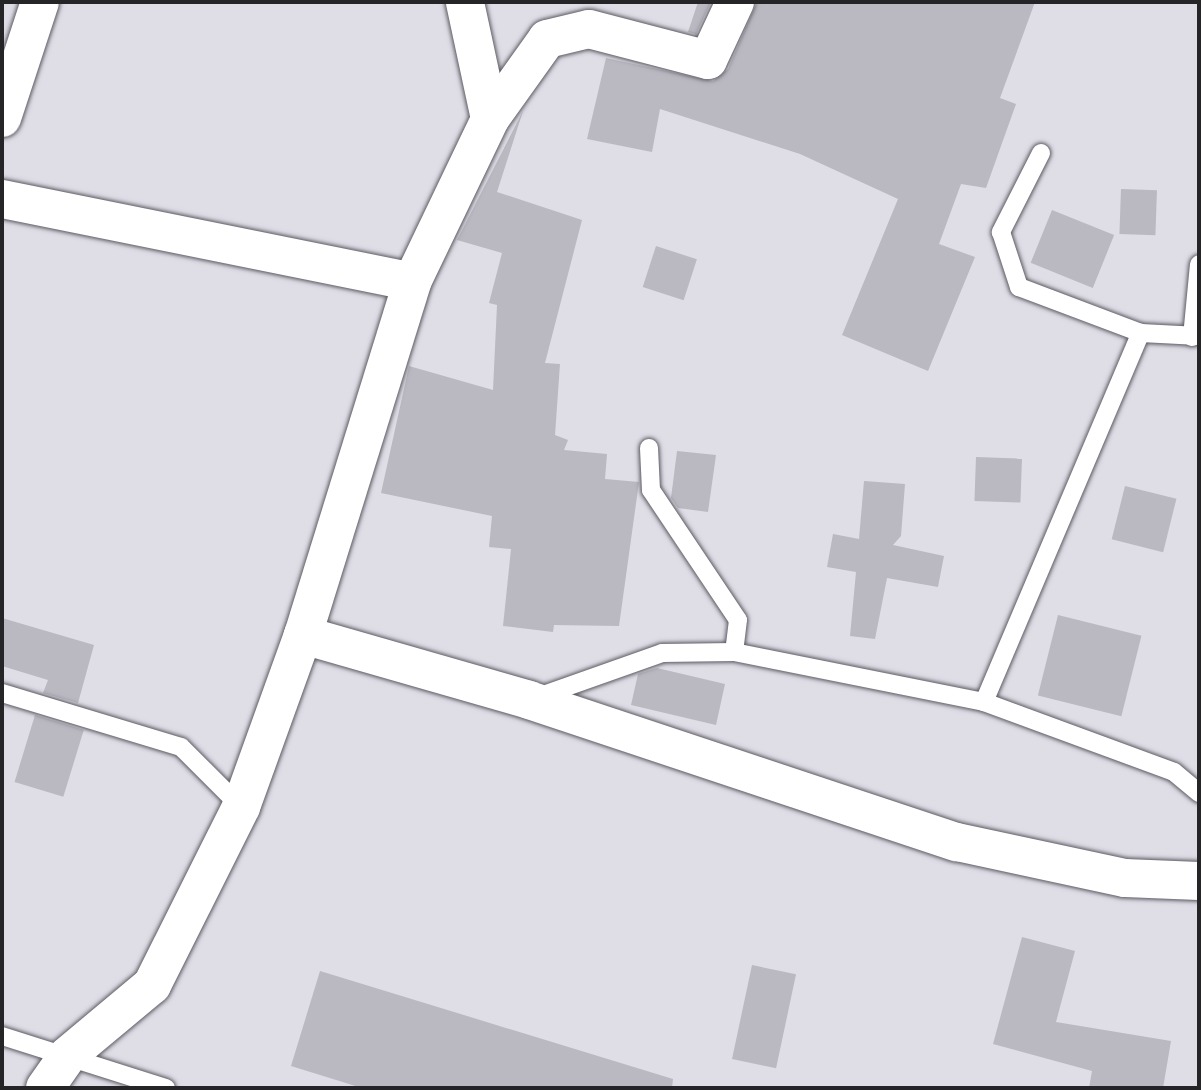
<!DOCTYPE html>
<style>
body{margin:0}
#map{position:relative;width:1201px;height:1090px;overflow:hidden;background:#dfdde6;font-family:"Archivo Narrow",sans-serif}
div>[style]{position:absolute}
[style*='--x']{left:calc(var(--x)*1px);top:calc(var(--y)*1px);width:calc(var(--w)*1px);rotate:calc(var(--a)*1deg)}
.building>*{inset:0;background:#bab8c0;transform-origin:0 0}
.roads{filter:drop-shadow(0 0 2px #5c5a62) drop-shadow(0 0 2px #5c5a62)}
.lane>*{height:18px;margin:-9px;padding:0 9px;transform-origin:9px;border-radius:9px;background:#fff}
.street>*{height:38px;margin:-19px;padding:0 19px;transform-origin:19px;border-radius:19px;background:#fff}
span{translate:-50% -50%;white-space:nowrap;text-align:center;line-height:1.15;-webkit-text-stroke:6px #dfdde6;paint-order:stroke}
.frame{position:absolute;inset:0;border:4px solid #252427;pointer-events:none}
</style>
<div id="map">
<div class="building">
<div style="clip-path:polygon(698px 2px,711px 2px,696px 34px,688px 32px)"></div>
<div style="clip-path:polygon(757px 2px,1035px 2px,1000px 98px,1016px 104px,986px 188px,961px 184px,939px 244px,975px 257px,928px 371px,842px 335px,898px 199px,800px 154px,660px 109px,652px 152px,587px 139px,606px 58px,713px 81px,728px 69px)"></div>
<div style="clip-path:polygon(523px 111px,497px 192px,582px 220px,545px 363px,560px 364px,555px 435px,568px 440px,564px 450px,607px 454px,605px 479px,639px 482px,619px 626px,554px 625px,553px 632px,503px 626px,511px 549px,489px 547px,492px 516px,381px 493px,409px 366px,493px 390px,497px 305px,489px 303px,502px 253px,457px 240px)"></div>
<div style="left:1121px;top:189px;width:36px;height:45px;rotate:2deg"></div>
<div style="left:1052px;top:210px;width:67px;height:57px;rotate:22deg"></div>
<div style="left:656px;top:246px;width:43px;height:43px;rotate:18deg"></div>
<div style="clip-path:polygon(677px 451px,716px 455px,708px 512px,678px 508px,671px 498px)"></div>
<div style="left:976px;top:457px;width:46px;height:44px;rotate:2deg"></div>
<div style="clip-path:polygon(864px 481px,905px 484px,901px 536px,893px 545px,944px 556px,938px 587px,887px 578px,875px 639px,850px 636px,856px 572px,827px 567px,833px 534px,859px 539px)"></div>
<div style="left:1125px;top:486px;width:53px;height:55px;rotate:14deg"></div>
<div style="left:1058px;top:615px;width:86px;height:83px;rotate:14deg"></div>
<div style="clip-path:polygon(2px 618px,94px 645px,78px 703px,43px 693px,48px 680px,2px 666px)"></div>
<div style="clip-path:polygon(657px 668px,725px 684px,716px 725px,631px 705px,638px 674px)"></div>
<div style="left:35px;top:715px;width:51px;height:70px;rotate:17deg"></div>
<div style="clip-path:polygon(1022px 937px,1075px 951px,1056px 1022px,1171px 1041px,1163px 1088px,1089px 1088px,1092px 1071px,993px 1044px)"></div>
<div style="left:752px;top:965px;width:45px;height:96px;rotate:12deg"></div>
<div style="clip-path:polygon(320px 971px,673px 1079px,672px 1088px,362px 1088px,291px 1066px)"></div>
</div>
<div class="roads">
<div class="lane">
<div style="--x:1041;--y:153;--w:89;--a:116.9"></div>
<div style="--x:1001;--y:232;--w:58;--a:71.9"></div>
<div style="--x:1019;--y:287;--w:130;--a:20.7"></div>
<div style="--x:1141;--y:333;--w:58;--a:3"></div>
<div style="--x:1192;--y:337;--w:73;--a:-84.5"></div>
<div style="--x:649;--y:448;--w:42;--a:87.3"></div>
<div style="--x:651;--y:490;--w:156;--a:56.2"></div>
<div style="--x:738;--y:620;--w:32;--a:97"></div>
<div style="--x:2;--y:693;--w:187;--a:16.8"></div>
<div style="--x:181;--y:747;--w:85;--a:45"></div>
<div style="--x:535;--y:698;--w:135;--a:-19.5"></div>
<div style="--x:662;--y:653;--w:72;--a:-0.8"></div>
<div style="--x:734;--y:652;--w:255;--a:11.3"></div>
<div style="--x:984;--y:702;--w:202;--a:20.2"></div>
<div style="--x:1174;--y:772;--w:33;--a:40"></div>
<div style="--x:984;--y:702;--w:401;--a:-67"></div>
<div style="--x:2;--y:1036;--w:172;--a:17.6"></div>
</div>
<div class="street">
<div style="--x:2;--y:118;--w:122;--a:-71.9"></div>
<div style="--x:490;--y:119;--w:98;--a:-54.5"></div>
<div style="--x:547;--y:39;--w:43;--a:-13.4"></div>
<div style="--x:589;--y:29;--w:123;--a:14.6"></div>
<div style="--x:708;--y:60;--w:64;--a:-65"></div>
<div style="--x:2;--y:199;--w:418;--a:11.4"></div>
<div style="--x:303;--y:635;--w:235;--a:16"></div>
<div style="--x:529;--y:700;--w:451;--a:18.4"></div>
<div style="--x:957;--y:842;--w:172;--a:12.1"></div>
<div style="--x:1125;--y:878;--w:74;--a:2.3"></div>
<div style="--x:45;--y:1088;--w:39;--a:-55"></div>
<div style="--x:67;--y:1056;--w:111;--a:-39.9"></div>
<div style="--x:152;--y:985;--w:199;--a:-63.4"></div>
<div style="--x:241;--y:807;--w:183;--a:-70.2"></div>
<div style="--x:303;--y:635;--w:369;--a:-72.8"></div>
<div style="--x:412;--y:282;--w:181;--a:-64.4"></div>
<div style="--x:490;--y:119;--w:120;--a:-102.1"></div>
</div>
</div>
<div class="frame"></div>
</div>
